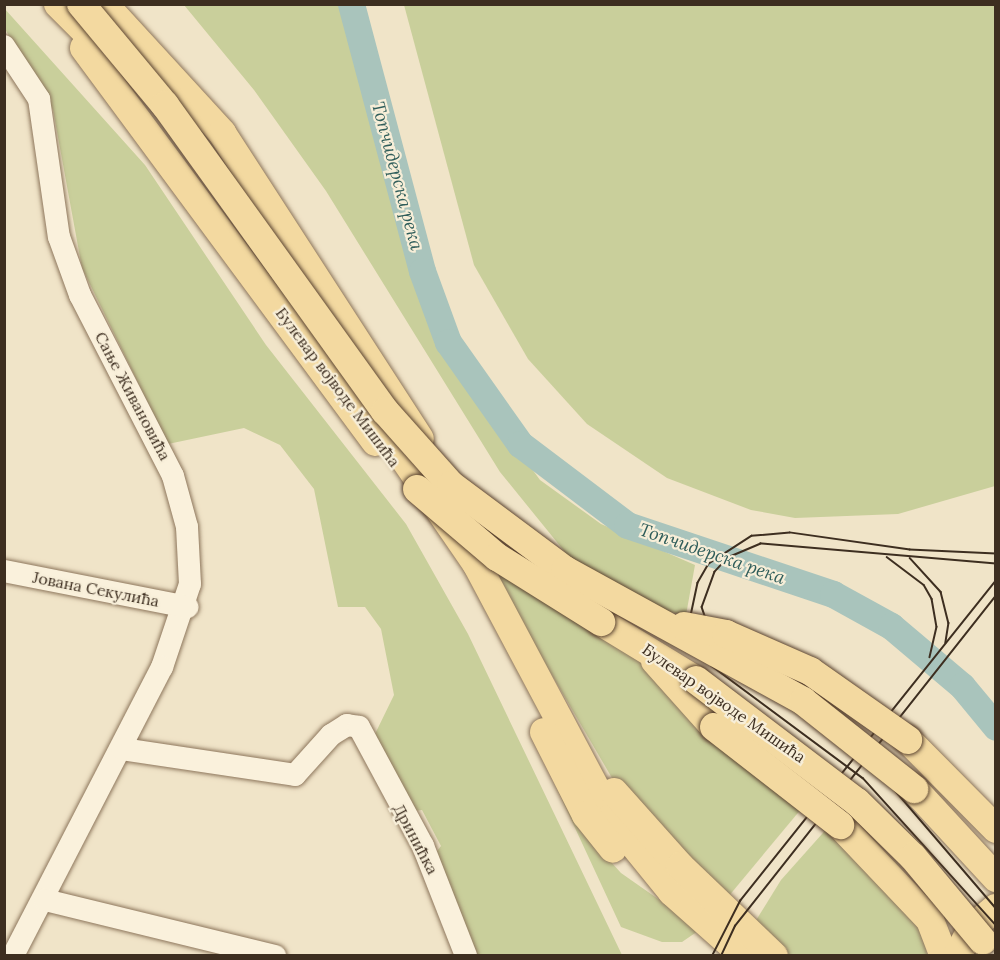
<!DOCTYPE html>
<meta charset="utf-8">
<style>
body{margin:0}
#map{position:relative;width:1000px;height:960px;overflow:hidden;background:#f0e4c8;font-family:Lora,serif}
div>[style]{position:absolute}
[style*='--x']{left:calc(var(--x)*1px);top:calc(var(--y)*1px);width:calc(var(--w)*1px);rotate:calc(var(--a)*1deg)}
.green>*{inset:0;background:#c9cf9b}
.river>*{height:27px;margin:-13.5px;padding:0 13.5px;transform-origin:13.5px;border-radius:13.5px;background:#a9c4bc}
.roads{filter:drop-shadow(0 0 2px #8d765c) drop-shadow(0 0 2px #8d765c)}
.minor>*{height:22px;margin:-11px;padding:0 11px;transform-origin:11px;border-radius:11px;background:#faf1dc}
.major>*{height:28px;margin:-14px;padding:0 14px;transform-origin:14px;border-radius:14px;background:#f3d9a0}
.tram>*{height:1.5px;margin:-0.75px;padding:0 0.75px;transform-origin:0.75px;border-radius:0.75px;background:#3d2e20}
.bridges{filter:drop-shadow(0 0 2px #5b4430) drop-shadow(0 0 2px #5b4430)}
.major-bridge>*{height:28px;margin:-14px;padding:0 14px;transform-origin:14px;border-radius:14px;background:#f3d9a0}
span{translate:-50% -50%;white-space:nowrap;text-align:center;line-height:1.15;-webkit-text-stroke:4.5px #f7eed8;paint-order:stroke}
.street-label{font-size:16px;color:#3d2e20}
.water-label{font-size:18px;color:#2f5d5a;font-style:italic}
.frame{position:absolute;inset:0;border:6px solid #3d2e20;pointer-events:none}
</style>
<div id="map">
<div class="green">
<div style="clip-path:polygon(184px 5px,342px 5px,429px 319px,442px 345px,540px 480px,601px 524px,695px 565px,686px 615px,661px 610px,569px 557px,500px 472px,326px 191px,254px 90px)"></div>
<div style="clip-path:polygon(404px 5px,995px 5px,995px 486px,898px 514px,795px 518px,751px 510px,667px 478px,587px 424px,528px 359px,474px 265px)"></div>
<div style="clip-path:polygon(4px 8px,145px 165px,266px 345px,406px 524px,468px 634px,622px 955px,474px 955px,434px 855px,441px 846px,422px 810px,413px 811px,375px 734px,394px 695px,381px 629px,365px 607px,338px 607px,314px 489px,280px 445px,244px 428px,168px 444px,82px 268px,53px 110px,5px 29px)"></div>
<div style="clip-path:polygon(486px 562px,642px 655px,802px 808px,728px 897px,612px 778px)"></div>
<div style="clip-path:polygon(556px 787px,581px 829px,621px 873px,701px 929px,682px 942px,662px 942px,621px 927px)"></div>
<div style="clip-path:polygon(830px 825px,921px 923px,927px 955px,784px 955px,755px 922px,781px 880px)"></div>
</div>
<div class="river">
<div style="--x:351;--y:4;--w:276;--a:75.1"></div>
<div style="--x:422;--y:271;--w:76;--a:69.9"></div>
<div style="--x:448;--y:342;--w:125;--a:54.8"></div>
<div style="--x:520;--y:444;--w:134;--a:37.1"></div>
<div style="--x:627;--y:525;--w:217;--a:18.5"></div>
<div style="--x:833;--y:594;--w:66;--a:28.9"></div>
<div style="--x:891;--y:626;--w:93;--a:40.2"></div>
<div style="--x:962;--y:686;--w:53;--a:50.3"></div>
</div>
<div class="roads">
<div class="minor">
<div style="--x:4;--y:46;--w:64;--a:56.6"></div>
<div style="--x:39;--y:99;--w:139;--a:81.8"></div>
<div style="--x:59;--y:237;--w:62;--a:70.1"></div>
<div style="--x:80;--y:295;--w:203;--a:62.8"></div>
<div style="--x:173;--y:476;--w:53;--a:74.6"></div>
<div style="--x:187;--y:527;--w:57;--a:87"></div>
<div style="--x:190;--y:584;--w:88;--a:108.6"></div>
<div style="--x:162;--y:667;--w:325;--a:117.3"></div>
<div style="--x:4;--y:571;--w:187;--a:11.1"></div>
<div style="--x:122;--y:749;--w:175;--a:8.5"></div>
<div style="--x:295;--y:775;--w:54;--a:-48"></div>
<div style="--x:331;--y:735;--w:19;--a:-32"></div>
<div style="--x:347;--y:725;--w:12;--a:9"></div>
<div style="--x:359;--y:727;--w:135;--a:61.7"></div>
<div style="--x:423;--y:846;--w:118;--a:68.6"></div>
<div style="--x:45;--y:900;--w:237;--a:13.7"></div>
</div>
<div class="major">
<div style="--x:58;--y:4;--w:74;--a:45"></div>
<div style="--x:104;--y:4;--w:175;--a:47.5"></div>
<div style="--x:222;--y:133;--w:364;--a:57.1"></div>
<div style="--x:84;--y:48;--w:490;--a:53.5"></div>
<div style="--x:372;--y:412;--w:186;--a:55.5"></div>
<div style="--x:477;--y:565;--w:285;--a:62"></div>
<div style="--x:611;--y:817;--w:97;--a:50.9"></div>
<div style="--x:672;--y:892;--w:96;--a:41.6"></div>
<div style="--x:601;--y:622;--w:111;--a:31.4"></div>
<div style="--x:655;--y:661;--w:89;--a:48.2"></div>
<div style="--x:544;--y:732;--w:93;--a:63.2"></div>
<div style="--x:586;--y:815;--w:43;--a:51.5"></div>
<div style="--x:908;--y:740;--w:125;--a:45.3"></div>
<div style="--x:914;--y:789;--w:121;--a:47.3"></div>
<div style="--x:614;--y:792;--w:99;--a:48.3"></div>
<div style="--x:680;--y:866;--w:130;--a:43.8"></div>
<div style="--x:840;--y:825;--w:131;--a:46.5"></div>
<div style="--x:930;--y:920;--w:39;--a:69"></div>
<div style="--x:957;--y:956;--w:32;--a:-62"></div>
<div style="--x:972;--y:928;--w:31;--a:-40"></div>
</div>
</div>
<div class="tram">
<div style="--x:996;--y:554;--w:86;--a:-177.3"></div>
<div style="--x:910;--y:550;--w:121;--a:-171.9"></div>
<div style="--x:790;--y:533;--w:38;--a:175"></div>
<div style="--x:752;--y:536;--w:51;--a:146.9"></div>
<div style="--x:709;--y:564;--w:22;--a:120"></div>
<div style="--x:698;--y:583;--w:33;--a:102"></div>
<div style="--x:691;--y:615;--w:26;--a:77"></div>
<div style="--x:697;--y:640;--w:30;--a:60"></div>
<div style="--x:712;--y:666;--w:188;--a:36.6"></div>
<div style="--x:863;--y:778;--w:198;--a:47.9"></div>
<div style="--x:887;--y:557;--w:46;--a:37.1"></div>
<div style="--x:924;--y:585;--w:16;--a:60"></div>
<div style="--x:932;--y:599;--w:28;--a:80"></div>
<div style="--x:937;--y:627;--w:31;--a:103"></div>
<div style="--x:910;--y:558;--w:46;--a:47.6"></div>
<div style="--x:941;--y:592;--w:32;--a:76"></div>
<div style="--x:949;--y:623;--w:20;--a:99"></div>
<div style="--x:996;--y:564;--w:236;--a:-175.1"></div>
<div style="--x:761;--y:544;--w:36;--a:157"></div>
<div style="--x:728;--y:558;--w:19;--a:133"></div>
<div style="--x:715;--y:572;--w:37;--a:110"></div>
<div style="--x:702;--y:607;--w:53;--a:71.2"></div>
<div style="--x:719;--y:657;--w:131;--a:35"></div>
<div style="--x:826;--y:732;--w:87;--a:39.9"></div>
<div style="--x:893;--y:788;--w:158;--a:49.4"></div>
<div style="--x:712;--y:956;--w:62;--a:-63"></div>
<div style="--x:740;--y:901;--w:411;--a:-51.4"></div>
<div style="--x:721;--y:956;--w:33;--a:-65"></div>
<div style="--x:735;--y:926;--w:421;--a:-51.7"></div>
</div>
<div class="bridges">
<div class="major-bridge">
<div style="--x:81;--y:4;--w:131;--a:50.3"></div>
<div style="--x:165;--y:105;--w:377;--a:54.3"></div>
<div style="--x:385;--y:411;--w:99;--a:48.3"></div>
<div style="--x:451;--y:485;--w:142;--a:36.7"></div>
<div style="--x:565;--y:570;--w:272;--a:28.8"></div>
<div style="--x:803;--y:701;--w:142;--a:38.4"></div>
<div style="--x:417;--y:489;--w:105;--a:40.4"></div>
<div style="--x:497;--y:557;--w:123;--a:32"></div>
<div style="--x:684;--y:626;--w:43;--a:10.8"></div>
<div style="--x:726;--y:634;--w:92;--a:23.8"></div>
<div style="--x:810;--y:671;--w:120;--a:35.1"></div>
<div style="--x:696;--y:680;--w:202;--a:37.2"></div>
<div style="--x:857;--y:802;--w:78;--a:44.5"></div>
<div style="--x:913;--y:857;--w:109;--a:50.2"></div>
<div style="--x:714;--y:727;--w:160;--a:37.9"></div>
</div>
</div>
<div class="street-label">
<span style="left:338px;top:387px;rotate:53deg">Булевар војводе Мишића</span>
<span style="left:133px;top:396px;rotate:62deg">Сање Живановића</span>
<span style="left:96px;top:589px;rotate:11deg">Јована Секулића</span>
<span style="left:724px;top:703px;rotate:35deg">Булевар војводе Мишића</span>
<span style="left:416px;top:839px;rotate:62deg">Дринићка</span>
</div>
<div class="water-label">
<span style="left:397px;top:176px;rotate:75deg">Топчидерска река</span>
<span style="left:712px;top:554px;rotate:19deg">Топчидерска река</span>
</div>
<div class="frame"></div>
</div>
